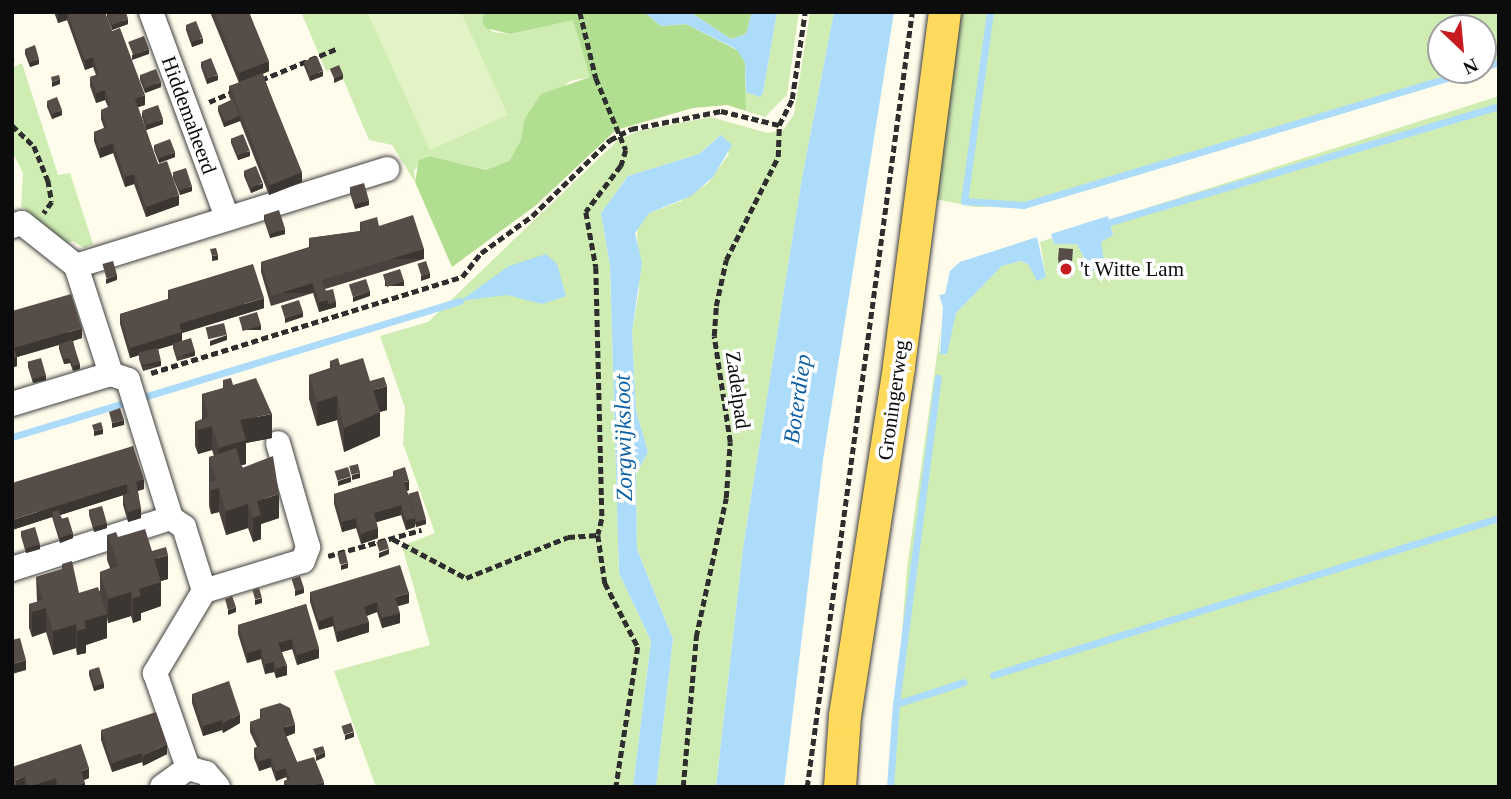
<!DOCTYPE html>
<style>
body{margin:0}
#map{position:relative;width:1511px;height:799px;overflow:hidden;background:#fffcec;font-family:Georgia,serif}
div>[style]{position:absolute}
[style*='--x']{left:calc(var(--x)*1px);top:calc(var(--y)*1px);width:calc(var(--w)*1px);rotate:calc(var(--a)*1deg)}
.green>*{inset:0;background:#cfecb3}
.forest>*{inset:0;background:#b2de91}
.pitch>*{inset:0;background:#e2f3c5}
.water>*{inset:0;background:#acdcfa}
.stream>*{height:7px;margin:-3.5px;padding:0 3.5px;transform-origin:3.5px;border-radius:3.5px;background:#acdcfa}
.path>*{height:4.5px;margin-top:-2.25px;transform-origin:0;background:repeating-linear-gradient(90deg,#2e2e2e 0 7px,transparent 0 10.5px)}
.roads{filter:drop-shadow(0 0 2px #3f3f3f) drop-shadow(0 0 2px #3f3f3f)}
.minor>*{height:24px;margin:-12px;padding:0 12px;transform-origin:12px;border-radius:12px;background:#fff}
.major>*{height:32px;margin:-16px;padding:0 16px;transform-origin:16px;border-radius:16px;background:#ffda5c}
.wall>*{inset:0;background:#4a423e}
.shaded-wall>*{inset:0;background:#3c3632;transform-origin:0 0}
.building>*{inset:0;background:#564d48;transform-origin:0 0}
.dots>*{width:19px;height:19px;translate:-50% -50%;box-sizing:border-box;border:4px solid #fff;border-radius:50%}
span{translate:-50% -50%;white-space:nowrap;text-align:center;line-height:1.15;-webkit-text-stroke:7px #fff;paint-order:stroke}
.street-label{font-size:21px;color:#0c0c0c}
.poi-label{font-size:21px;color:#0c0c0c}
.left{translate:0 -50%;text-align:left}
.water-label{font-size:23px;color:#0d61a6;font-style:italic}
.frame{position:absolute;inset:0;border:14px solid #0c0c0c;pointer-events:none}
.north{position:absolute;left:1427px;top:14px;width:70px;height:70px;box-sizing:border-box;background:#fff;border:2px solid #9e9e9e;border-radius:50%;rotate:154deg;font-size:19px;font-weight:700;line-height:28px;text-align:center;color:#0c0c0c}
.north::after{content:'';display:block;margin:auto;width:24px;height:32px;background:#c61b20;clip-path:polygon(50% 0,100% 100%,50% 72%,0 100%)}
</style>
<div id="map">
<div class="green">
<div style="clip-path:polygon(301px 12px,484px 12px,482px 21px,493px 32px,510px 34px,573px 19px,590px 77px,570px 81px,524px 120px,521px 140px,509px 161px,487px 170px,430px 156px,414px 170px,415px 182px,392px 145px,369px 140px,338px 67px,326px 71px)"></div>
<div style="clip-path:polygon(777px 12px,799px 12px,787px 95px,765px 117px,746px 111px,746px 92px,763px 93px)"></div>
<div style="clip-path:polygon(810px 12px,834px 12px,802px 178px,743px 548px,716px 787px,656px 787px,673px 639px,637px 549px,636px 474px,648px 452px,636px 411px,632px 332px,639px 291px,637px 228px,649px 213px,681px 201px,708px 183px,729px 154px,718px 137px,699px 154px,628px 176px,601px 213px,610px 266px,619px 573px,651px 641px,633px 787px,376px 787px,334px 671px,430px 645px,402px 546px,435px 533px,403px 444px,405px 408px,380px 336px,428px 322px,618px 140px,638px 131px,711px 117px,768px 133px,783px 130px,794px 114px)"></div>
<div style="clip-path:polygon(957px 12px,1499px 12px,1499px 63px,1483px 67px,1483px 28px,1441px 28px,1441px 70px,1474px 70px,1027px 206px,974px 207px,930px 198px)"></div>
<div style="clip-path:polygon(22px 63px,58px 175px,70px 173px,93px 244px,84px 248px,73px 241px,66px 243px,21px 206px,23px 173px,12px 151px,12px 68px)"></div>
<div style="clip-path:polygon(1499px 96px,1499px 787px,890px 787px,907px 568px,941px 326px,939px 351px,945px 355px,956px 313px,1002px 266px,1021px 261px,1028px 264px,1037px 280px,1046px 277px,1040px 242px,1052px 238px,1054px 244px,1077px 244px,1091px 271px,1103px 265px,1100px 242px,1113px 234px,1109px 220px)"></div>
</div>
<div class="forest">
<div style="clip-path:polygon(484px 12px,644px 12px,661px 26px,686px 24px,741px 52px,745px 62px,746px 111px,727px 105px,693px 108px,616px 130px,535px 206px,452px 267px,415px 182px,419px 160px,430px 156px,486px 170px,509px 161px,521px 140px,524px 120px,541px 94px,590px 77px,573px 20px,510px 34px,486px 28px,482px 21px)"></div>
<div style="clip-path:polygon(690px 12px,752px 12px,746px 34px,731px 39px)"></div>
</div>
<div class="pitch">
<div style="clip-path:polygon(367px 12px,461px 12px,508px 115px,430px 150px)"></div>
</div>
<div class="water">
<div style="clip-path:polygon(644px 12px,690px 12px,731px 39px,746px 34px,752px 12px,777px 12px,763px 93px,760px 97px,746px 92px,745px 62px,736px 49px,686px 24px,661px 26px)"></div>
<div style="clip-path:polygon(834px 12px,894px 12px,823px 460px,784px 787px,716px 787px,743px 548px,802px 178px)"></div>
<div style="clip-path:polygon(721px 135px,732px 145px,713px 177px,691px 196px,649px 213px,635px 233px,642px 263px,632px 332px,636px 411px,648px 452px,636px 474px,637px 549px,673px 639px,656px 787px,633px 787px,651px 641px,619px 573px,610px 266px,601px 213px,628px 176px,699px 154px)"></div>
<div style="clip-path:polygon(1108px 216px,1113px 235px,1101px 242px,1104px 261px,1100px 269px,1091px 271px,1077px 244px,1054px 244px,1051px 234px)"></div>
<div style="clip-path:polygon(1037px 237px,1046px 277px,1037px 281px,1028px 264px,1021px 261px,1002px 266px,956px 313px,947px 354px,940px 354px,943px 307px,939px 295px,945px 294px,950px 271px,960px 262px)"></div>
<div style="clip-path:polygon(546px 254px,557px 264px,566px 296px,542px 304px,507px 295px,460px 301px,509px 266px)"></div>
</div>
<div class="stream">
<div style="--x:990;--y:12;--w:191;--a:97.8"></div>
<div style="--x:964;--y:201;--w:60;--a:3.8"></div>
<div style="--x:1024;--y:205;--w:469;--a:-16.7"></div>
<div style="--x:1483;--y:67;--w:17;--a:-17"></div>
<div style="--x:1100;--y:225;--w:416;--a:-16.6"></div>
<div style="--x:12;--y:437;--w:468;--a:-16.9"></div>
<div style="--x:993;--y:675;--w:530;--a:-17.24"></div>
<div style="--x:896;--y:704;--w:329;--a:-82.7"></div>
<div style="--x:890;--y:787;--w:83;--a:-85.9"></div>
<div style="--x:896;--y:704;--w:71;--a:-17.9"></div>
</div>
<div class="path">
<div style="--x:580;--y:12;--w:68;--a:76.4"></div>
<div style="--x:596;--y:78;--w:78;--a:67.4"></div>
<div style="--x:626;--y:150;--w:17;--a:107"></div>
<div style="--x:621;--y:166;--w:58;--a:127.3"></div>
<div style="--x:586;--y:212;--w:56;--a:79.7"></div>
<div style="--x:596;--y:267;--w:252;--a:88.6"></div>
<div style="--x:602;--y:519;--w:16;--a:104"></div>
<div style="--x:598;--y:535;--w:49;--a:81.7"></div>
<div style="--x:605;--y:583;--w:72;--a:62.7"></div>
<div style="--x:638;--y:647;--w:142;--a:98.9"></div>
<div style="--x:12;--y:59;--w:1;--a:90"></div>
<div style="--x:261;--y:80;--w:81;--a:-22.5"></div>
<div style="--x:209;--y:102;--w:26;--a:-23"></div>
<div style="--x:12;--y:125;--w:30;--a:44"></div>
<div style="--x:34;--y:146;--w:37;--a:68"></div>
<div style="--x:48;--y:180;--w:22;--a:80"></div>
<div style="--x:52;--y:202;--w:14;--a:126"></div>
<div style="--x:151;--y:373;--w:325;--a:-17.2"></div>
<div style="--x:462;--y:277;--w:31;--a:-52"></div>
<div style="--x:481;--y:253;--w:63;--a:-36"></div>
<div style="--x:532;--y:216;--w:109;--a:-44.3"></div>
<div style="--x:610;--y:140;--w:24;--a:-28"></div>
<div style="--x:631;--y:129;--w:92;--a:-11.3"></div>
<div style="--x:721;--y:111;--w:60;--a:13.6"></div>
<div style="--x:393;--y:539;--w:83;--a:28.1"></div>
<div style="--x:466;--y:578;--w:110;--a:-21.9"></div>
<div style="--x:568;--y:537;--w:30;--a:-4"></div>
<div style="--x:328;--y:556;--w:97;--a:-15.6"></div>
<div style="--x:683;--y:787;--w:151;--a:-85"></div>
<div style="--x:696;--y:637;--w:142;--a:-77.8"></div>
<div style="--x:726;--y:498;--w:56;--a:-85.9"></div>
<div style="--x:730;--y:442;--w:107;--a:-98.6"></div>
<div style="--x:714;--y:336;--w:30;--a:-86"></div>
<div style="--x:716;--y:306;--w:47;--a:-77.7"></div>
<div style="--x:726;--y:260;--w:115;--a:-63.2"></div>
<div style="--x:778;--y:157;--w:32;--a:-88"></div>
<div style="--x:779;--y:125;--w:29;--a:-63"></div>
<div style="--x:792;--y:99;--w:88;--a:-81.5"></div>
<div style="--x:807;--y:787;--w:782;--a:-82.28"></div>
</div>
<div class="roads">
<div class="minor">
<div style="--x:151;--y:12;--w:220;--a:69.7"></div>
<div style="--x:12;--y:226;--w:10;--a:-17"></div>
<div style="--x:22;--y:223;--w:69;--a:38.5"></div>
<div style="--x:76;--y:266;--w:114;--a:72"></div>
<div style="--x:111;--y:374;--w:18;--a:19"></div>
<div style="--x:128;--y:380;--w:145;--a:72.7"></div>
<div style="--x:171;--y:518;--w:16;--a:35"></div>
<div style="--x:184;--y:527;--w:67;--a:72.6"></div>
<div style="--x:204;--y:591;--w:96;--a:120.9"></div>
<div style="--x:155;--y:673;--w:101;--a:70.8"></div>
<div style="--x:188;--y:768;--w:32;--a:144"></div>
<div style="--x:76;--y:266;--w:326;--a:-17.3"></div>
<div style="--x:12;--y:404;--w:103;--a:-16.9"></div>
<div style="--x:12;--y:569;--w:167;--a:-17.8"></div>
<div style="--x:204;--y:591;--w:103;--a:-16.9"></div>
<div style="--x:303;--y:561;--w:15;--a:-70"></div>
<div style="--x:308;--y:547;--w:108;--a:-106.1"></div>
<div style="--x:188;--y:768;--w:19;--a:16"></div>
<div style="--x:206;--y:773;--w:18;--a:49"></div>
</div>
<div class="major">
<div style="--x:840;--y:787;--w:71;--a:-86"></div>
<div style="--x:845;--y:716;--w:354;--a:-81.2"></div>
<div style="--x:899;--y:366;--w:357;--a:-82.6"></div>
</div>
</div>
<div class="wall">
<div style="clip-path:polygon(54px 12px,105px 12px,112px 31px,145px 105px,138px 107px,158px 164px,179px 205px,146px 217px,134px 184px,125px 187px,113px 153px,100px 158px,94px 141px,94px 132px,104px 128px,101px 119px,101px 110px,108px 107px,105px 100px,96px 103px,90px 86px,90px 77px,96px 75px,93px 67px,85px 70px,67px 20px,58px 23px)"></div>
<div style="clip-path:polygon(107px 12px,128px 24px,112px 30px,107px 17px)"></div>
<div style="clip-path:polygon(210px 12px,249px 12px,269px 71px,263px 74px,302px 182px,269px 195px,240px 121px,224px 127px,218px 111px,218px 106px,231px 100px,229px 96px,229px 86px,239px 83px)"></div>
<div style="clip-path:polygon(186px 25px,203px 43px,192px 47px,186px 30px)"></div>
<div style="clip-path:polygon(25px 49px,39px 64px,30px 67px,25px 54px)"></div>
<div style="clip-path:polygon(304px 61px,323px 76px,310px 81px,304px 66px)"></div>
<div style="clip-path:polygon(201px 62px,218px 80px,207px 84px,201px 67px)"></div>
<div style="clip-path:polygon(140px 75px,161px 87px,145px 93px,140px 80px)"></div>
<div style="clip-path:polygon(47px 102px,62px 115px,52px 119px,47px 107px)"></div>
<div style="clip-path:polygon(142px 112px,163px 124px,146px 130px,142px 117px)"></div>
<div style="clip-path:polygon(231px 138px,250px 156px,238px 160px,231px 143px)"></div>
<div style="clip-path:polygon(154px 145px,175px 157px,159px 163px,154px 150px)"></div>
<div style="clip-path:polygon(244px 171px,263px 188px,251px 193px,244px 176px)"></div>
<div style="clip-path:polygon(173px 173px,192px 191px,180px 195px,173px 178px)"></div>
<div style="clip-path:polygon(350px 188px,369px 205px,355px 209px,350px 193px)"></div>
<div style="clip-path:polygon(264px 215px,285px 234px,270px 238px,264px 220px)"></div>
<div style="clip-path:polygon(360px 222px,379px 226px,424px 259px,325px 289px,336px 307px,319px 312px,313px 293px,271px 306px,261px 272px,261px 262px,309px 247px,309px 238px,360px 231px)"></div>
<div style="clip-path:polygon(1059px 248px,1073px 264px,1072px 277px,1058px 274px)"></div>
<div style="clip-path:polygon(168px 290px,264px 308px,182px 333px,182px 341px,195px 356px,177px 361px,173px 348px,173px 345px,158px 349px,161px 366px,143px 371px,139px 359px,139px 355px,130px 358px,120px 324px,120px 314px,168px 299px)"></div>
<div style="clip-path:polygon(12px 311px,82px 338px,73px 341px,80px 369px,73px 371px,70px 363px,64px 364px,59px 349px,59px 345px,17px 357px,17px 366px,12px 368px)"></div>
<div style="clip-path:polygon(330px 361px,340px 365px,370px 381px,387px 410px,379px 412px,380px 436px,344px 452px,337px 420px,317px 426px,309px 399px,309px 375px,330px 368px)"></div>
<div style="clip-path:polygon(28px 362px,46px 380px,33px 383px,28px 367px)"></div>
<div style="clip-path:polygon(223px 380px,233px 385px,272px 438px,246px 443px,246px 464px,241px 465px,279px 518px,261px 524px,261px 539px,253px 542px,248px 528px,226px 535px,219px 512px,211px 514px,209px 506px,209px 457px,214px 456px,212px 450px,198px 454px,195px 446px,195px 422px,202px 419px,202px 394px,223px 388px)"></div>
<div style="clip-path:polygon(133px 446px,144px 489px,138px 491px,141px 518px,128px 522px,123px 505px,123px 495px,60px 515px,73px 538px,60px 543px,52px 517px,12px 530px)"></div>
<div style="clip-path:polygon(393px 471px,409px 490px,407px 491px,408px 494px,426px 524px,416px 527px,415px 523px,415px 527px,406px 530px,401px 515px,376px 522px,378px 538px,361px 544px,356px 528px,342px 532px,334px 504px,334px 494px,393px 476px)"></div>
<div style="clip-path:polygon(89px 510px,107px 528px,94px 532px,89px 515px)"></div>
<div style="clip-path:polygon(21px 531px,40px 549px,26px 553px,21px 536px)"></div>
<div style="clip-path:polygon(107px 535px,118px 537px,152px 551px,168px 579px,161px 581px,161px 606px,141px 613px,141px 620px,133px 623px,131px 616px,108px 623px,107px 618px,107px 638px,86px 645px,86px 653px,77px 655px,76px 648px,53px 655px,46px 632px,32px 637px,29px 628px,29px 604px,37px 602px,36px 577px,62px 569px,62px 564px,79px 593px,100px 591px,100px 572px,110px 568px,107px 560px)"></div>
<div style="clip-path:polygon(310px 592px,409px 603px,398px 606px,400px 623px,382px 628px,377px 612px,367px 616px,369px 632px,337px 642px,333px 626px,319px 630px,310px 602px)"></div>
<div style="clip-path:polygon(306px 604px,319px 658px,297px 665px,292px 649px,282px 652px,287px 675px,276px 678px,274px 672px,265px 674px,261px 659px,247px 663px,238px 634px,238px 625px)"></div>
<div style="clip-path:polygon(89px 670px,104px 688px,94px 691px,89px 675px)"></div>
<div style="clip-path:polygon(192px 694px,240px 723px,223px 733px,222px 730px,203px 736px,192px 703px)"></div>
<div style="clip-path:polygon(260px 709px,295px 733px,286px 736px,297px 762px,324px 787px,284px 787px,284px 781px,287px 780px,286px 777px,276px 781px,271px 767px,259px 771px,254px 758px,254px 748px,257px 747px,250px 732px,250px 722px,260px 719px)"></div>
<div style="clip-path:polygon(101px 730px,167px 754px,143px 766px,142px 762px,112px 772px,101px 740px)"></div>
<div style="clip-path:polygon(41px 757px,89px 778px,84px 780px,85px 787px,12px 787px)"></div>
</div>
<div class="shaded-wall">
<div style="clip-path:polygon(62px 12px,67px 12px,67px 20px,58px 23px,58px 14px)"></div>
<div style="clip-path:polygon(128px 19px,128px 24px,112px 30px,112px 25px)"></div>
<div style="clip-path:polygon(203px 38px,203px 43px,192px 47px,192px 42px)"></div>
<div style="clip-path:polygon(149px 49px,149px 54px,132px 60px,132px 55px)"></div>
<div style="clip-path:polygon(93px 57px,93px 67px,85px 70px,85px 60px)"></div>
<div style="clip-path:polygon(39px 59px,39px 64px,30px 67px,30px 62px)"></div>
<div style="clip-path:polygon(269px 61px,269px 71px,239px 83px,239px 73px)"></div>
<div style="clip-path:polygon(323px 71px,323px 76px,310px 81px,310px 76px)"></div>
<div style="clip-path:polygon(343px 74px,343px 79px,334px 83px,334px 78px)"></div>
<div style="clip-path:polygon(218px 75px,218px 80px,207px 84px,207px 79px)"></div>
<div style="clip-path:polygon(60px 79px,60px 84px,52px 87px,52px 82px)"></div>
<div style="clip-path:polygon(161px 82px,161px 87px,145px 93px,145px 88px)"></div>
<div style="clip-path:polygon(105px 90px,105px 100px,96px 103px,96px 93px)"></div>
<div style="clip-path:polygon(145px 95px,145px 105px,135px 108px,135px 99px)"></div>
<div style="clip-path:polygon(62px 110px,62px 115px,52px 119px,52px 114px)"></div>
<div style="clip-path:polygon(240px 116px,240px 121px,224px 127px,224px 122px)"></div>
<div style="clip-path:polygon(163px 119px,163px 124px,146px 130px,146px 125px)"></div>
<div style="clip-path:polygon(113px 143px,113px 153px,100px 158px,100px 148px)"></div>
<div style="clip-path:polygon(250px 151px,250px 156px,238px 160px,238px 155px)"></div>
<div style="clip-path:polygon(175px 152px,175px 157px,159px 163px,159px 158px)"></div>
<div style="clip-path:polygon(302px 172px,302px 182px,269px 195px,269px 185px)"></div>
<div style="clip-path:polygon(134px 174px,134px 184px,125px 187px,125px 177px)"></div>
<div style="clip-path:polygon(263px 183px,263px 188px,251px 193px,251px 188px)"></div>
<div style="clip-path:polygon(192px 186px,192px 191px,180px 195px,180px 190px)"></div>
<div style="clip-path:polygon(179px 195px,179px 205px,146px 217px,146px 207px)"></div>
<div style="clip-path:polygon(369px 200px,369px 205px,355px 209px,355px 205px)"></div>
<div style="clip-path:polygon(285px 229px,285px 234px,270px 238px,270px 234px)"></div>
<div style="left:424px;top:249px;width:10px;height:107px;rotate:90deg"></div>
<div style="clip-path:polygon(218px 255px,218px 260px,212px 261px,212px 256px)"></div>
<div style="clip-path:polygon(430px 273px,430px 278px,421px 281px,421px 276px)"></div>
<div style="clip-path:polygon(117px 275px,117px 280px,106px 284px,106px 279px)"></div>
<div style="left:404px;top:281px;width:5px;height:19px;rotate:90deg"></div>
<div style="left:313px;top:283px;width:10px;height:44px;rotate:90deg"></div>
<div style="clip-path:polygon(370px 291px,370px 296px,353px 302px,353px 297px)"></div>
<div style="clip-path:polygon(264px 298px,264px 308px,182px 333px,182px 342px,130px 358px,130px 348px,179px 324px)"></div>
<div style="clip-path:polygon(328px 300px,336px 302px,336px 307px,319px 312px,319px 302px)"></div>
<div style="clip-path:polygon(303px 312px,303px 317px,285px 323px,285px 318px)"></div>
<div style="left:261px;top:325px;width:5px;height:19px;rotate:90deg"></div>
<div style="clip-path:polygon(82px 328px,82px 338px,17px 357px,17px 366px,12px 368px,14px 348px)"></div>
<div style="clip-path:polygon(227px 335px,227px 340px,210px 346px,210px 341px)"></div>
<div style="left:195px;top:351px;width:5px;height:19px;rotate:90deg"></div>
<div style="clip-path:polygon(70px 358px,70px 363px,64px 364px,64px 359px)"></div>
<div style="left:161px;top:361px;width:5px;height:19px;rotate:90deg"></div>
<div style="clip-path:polygon(80px 364px,80px 369px,73px 371px,73px 366px)"></div>
<div style="clip-path:polygon(46px 375px,46px 380px,33px 383px,33px 378px)"></div>
<div style="clip-path:polygon(387px 386px,387px 410px,373px 414px,373px 390px)"></div>
<div style="clip-path:polygon(337px 396px,337px 420px,317px 426px,317px 402px)"></div>
<div style="clip-path:polygon(380px 412px,380px 436px,344px 452px,344px 428px)"></div>
<div style="clip-path:polygon(272px 414px,272px 438px,246px 443px,246px 464px,219px 473px,219px 448px,240px 420px)"></div>
<div style="clip-path:polygon(124px 420px,124px 425px,112px 428px,112px 423px)"></div>
<div style="clip-path:polygon(212px 426px,212px 450px,198px 454px,198px 430px)"></div>
<div style="clip-path:polygon(103px 429px,103px 434px,94px 436px,94px 431px)"></div>
<div style="clip-path:polygon(360px 473px,360px 478px,352px 480px,352px 475px)"></div>
<div style="clip-path:polygon(351px 477px,351px 482px,338px 486px,338px 481px)"></div>
<div style="clip-path:polygon(144px 479px,144px 489px,136px 491px,136px 482px)"></div>
<div style="clip-path:polygon(409px 481px,409px 490px,404px 492px,404px 482px)"></div>
<div style="clip-path:polygon(127px 484px,127px 494px,54px 517px,52px 512px,52px 517px,12px 530px,12px 520px)"></div>
<div style="clip-path:polygon(219px 488px,219px 512px,211px 514px,211px 490px)"></div>
<div style="clip-path:polygon(279px 494px,279px 518px,261px 524px,261px 539px,253px 542px,253px 518px,257px 501px)"></div>
<div style="clip-path:polygon(248px 504px,248px 528px,226px 535px,226px 511px)"></div>
<div style="clip-path:polygon(401px 505px,401px 515px,374px 523px,374px 513px)"></div>
<div style="clip-path:polygon(141px 508px,141px 518px,128px 522px,128px 512px)"></div>
<div style="clip-path:polygon(356px 518px,356px 528px,342px 532px,342px 522px)"></div>
<div style="clip-path:polygon(415px 518px,415px 527px,406px 530px,406px 520px)"></div>
<div style="clip-path:polygon(426px 519px,426px 524px,416px 527px,416px 522px)"></div>
<div style="clip-path:polygon(107px 523px,107px 528px,94px 532px,94px 527px)"></div>
<div style="clip-path:polygon(378px 528px,378px 538px,361px 544px,361px 534px)"></div>
<div style="clip-path:polygon(73px 533px,73px 538px,60px 543px,60px 538px)"></div>
<div style="clip-path:polygon(40px 544px,40px 549px,26px 553px,26px 548px)"></div>
<div style="clip-path:polygon(389px 549px,389px 554px,379px 558px,379px 553px)"></div>
<div style="clip-path:polygon(168px 555px,168px 579px,154px 583px,154px 559px)"></div>
<div style="clip-path:polygon(348px 563px,348px 568px,341px 570px,341px 565px)"></div>
<div style="clip-path:polygon(161px 582px,161px 606px,141px 613px,141px 620px,133px 623px,133px 598px,139px 589px)"></div>
<div style="clip-path:polygon(304px 588px,304px 593px,295px 596px,295px 591px)"></div>
<div style="clip-path:polygon(131px 592px,131px 616px,108px 623px,108px 599px)"></div>
<div style="clip-path:polygon(409px 593px,409px 603px,395px 607px,395px 597px)"></div>
<div style="clip-path:polygon(262px 598px,262px 603px,255px 605px,255px 600px)"></div>
<div style="clip-path:polygon(377px 602px,377px 612px,364px 616px,364px 607px)"></div>
<div style="clip-path:polygon(236px 607px,236px 612px,228px 615px,228px 610px)"></div>
<div style="clip-path:polygon(46px 608px,46px 632px,32px 637px,32px 612px)"></div>
<div style="clip-path:polygon(400px 613px,400px 623px,382px 628px,382px 618px)"></div>
<div style="clip-path:polygon(107px 614px,107px 638px,86px 645px,86px 653px,77px 655px,77px 631px,84px 621px)"></div>
<div style="clip-path:polygon(333px 616px,333px 626px,319px 630px,319px 621px)"></div>
<div style="clip-path:polygon(369px 622px,369px 632px,337px 642px,337px 632px)"></div>
<div style="clip-path:polygon(76px 624px,76px 648px,53px 655px,53px 631px)"></div>
<div style="clip-path:polygon(292px 639px,292px 649px,278px 653px,278px 643px)"></div>
<div style="clip-path:polygon(319px 648px,319px 658px,297px 665px,297px 655px)"></div>
<div style="clip-path:polygon(261px 649px,261px 659px,247px 663px,247px 653px)"></div>
<div style="clip-path:polygon(26px 660px,26px 670px,12px 674px,12px 664px)"></div>
<div style="clip-path:polygon(274px 662px,274px 672px,265px 674px,265px 664px)"></div>
<div style="clip-path:polygon(287px 665px,287px 675px,276px 678px,276px 669px)"></div>
<div style="clip-path:polygon(104px 683px,104px 688px,94px 691px,94px 686px)"></div>
<div style="clip-path:polygon(240px 714px,240px 723px,223px 733px,223px 723px)"></div>
<div style="clip-path:polygon(222px 720px,222px 730px,203px 736px,203px 726px)"></div>
<div style="clip-path:polygon(295px 724px,295px 733px,283px 738px,283px 728px)"></div>
<div style="clip-path:polygon(354px 732px,354px 737px,345px 740px,345px 735px)"></div>
<div style="clip-path:polygon(167px 744px,167px 754px,143px 766px,143px 756px)"></div>
<div style="clip-path:polygon(325px 752px,325px 757px,316px 761px,316px 756px)"></div>
<div style="clip-path:polygon(142px 753px,142px 762px,112px 772px,112px 763px)"></div>
<div style="clip-path:polygon(271px 758px,271px 767px,259px 771px,259px 761px)"></div>
<div style="clip-path:polygon(89px 768px,89px 778px,81px 781px,81px 771px)"></div>
<div style="clip-path:polygon(286px 768px,286px 777px,276px 781px,276px 771px)"></div>
<div style="clip-path:polygon(25px 777px,25px 786px,15px 787px,15px 780px)"></div>
<div style="clip-path:polygon(56px 778px,56px 787px,28px 787px)"></div>
<div style="clip-path:polygon(324px 782px,324px 787px,309px 787px)"></div>
<div style="clip-path:polygon(85px 783px,85px 787px,73px 787px)"></div>
</div>
<div class="building">
<div style="clip-path:polygon(67px 12px,105px 12px,112px 31px,120px 28px,145px 95px,135px 99px,158px 164px,167px 161px,179px 195px,146px 207px,134px 174px,125px 177px,113px 143px,100px 148px,94px 132px,107px 127px,101px 110px,111px 106px,105px 90px,96px 93px,90px 77px,99px 74px,93px 57px,85px 60px)"></div>
<div style="clip-path:polygon(107px 12px,126px 12px,128px 19px,112px 25px)"></div>
<div style="clip-path:polygon(214px 12px,249px 12px,269px 61px,239px 73px)"></div>
<div style="left:196px;top:21px;width:18px;height:11px;rotate:68deg"></div>
<div style="left:144px;top:36px;width:14px;height:17px;rotate:69deg"></div>
<div style="clip-path:polygon(35px 45px,39px 59px,30px 62px,25px 49px)"></div>
<div style="left:317px;top:56px;width:16px;height:14px;rotate:68deg"></div>
<div style="left:211px;top:58px;width:18px;height:11px;rotate:68deg"></div>
<div style="left:339px;top:65px;width:10px;height:10px;rotate:66deg"></div>
<div style="left:156px;top:69px;width:14px;height:17px;rotate:69deg"></div>
<div style="left:262px;top:73px;width:107px;height:35px;rotate:68deg"></div>
<div style="clip-path:polygon(59px 75px,60px 79px,52px 82px,51px 77px)"></div>
<div style="left:57px;top:97px;width:14px;height:11px;rotate:69deg"></div>
<div style="left:233px;top:100px;width:17px;height:16px;rotate:66deg"></div>
<div style="left:158px;top:105px;width:15px;height:17px;rotate:70deg"></div>
<div style="left:243px;top:134px;width:18px;height:13px;rotate:68deg"></div>
<div style="left:170px;top:139px;width:14px;height:17px;rotate:69deg"></div>
<div style="left:256px;top:166px;width:18px;height:13px;rotate:68deg"></div>
<div style="left:186px;top:168px;width:19px;height:14px;rotate:72deg"></div>
<div style="left:364px;top:183px;width:18px;height:15px;rotate:74deg"></div>
<div style="left:279px;top:210px;width:20px;height:16px;rotate:72deg"></div>
<div style="clip-path:polygon(413px 215px,424px 249px,322px 280px,328px 300px,319px 302px,313px 283px,271px 296px,261px 262px,312px 247px,309px 238px,362px 231px,360px 222px,377px 217px,379px 226px)"></div>
<div style="clip-path:polygon(216px 248px,218px 255px,212px 256px,210px 249px)"></div>
<div style="left:1059px;top:248px;width:14px;height:12px;rotate:4deg"></div>
<div style="left:113px;top:261px;width:15px;height:11px;rotate:74deg"></div>
<div style="left:426px;top:261px;width:13px;height:9px;rotate:72deg"></div>
<div style="clip-path:polygon(253px 264px,264px 298px,179px 324px,182px 332px,130px 348px,120px 314px,171px 298px,168px 290px)"></div>
<div style="left:400px;top:269px;width:13px;height:18px;rotate:72deg"></div>
<div style="left:366px;top:279px;width:13px;height:18px;rotate:72deg"></div>
<div style="clip-path:polygon(333px 289px,336px 302px,328px 304px,328px 300px,325px 291px)"></div>
<div style="clip-path:polygon(71px 294px,82px 328px,14px 348px,17px 357px,12px 358px,12px 311px)"></div>
<div style="left:299px;top:300px;width:13px;height:19px;rotate:72deg"></div>
<div style="left:257px;top:312px;width:14px;height:19px;rotate:73deg"></div>
<div style="left:224px;top:323px;width:12px;height:19px;rotate:76deg"></div>
<div style="left:191px;top:338px;width:14px;height:19px;rotate:73deg"></div>
<div style="clip-path:polygon(72px 340px,80px 364px,73px 366px,70px 358px,64px 359px,59px 344px)"></div>
<div style="left:158px;top:348px;width:13px;height:20px;rotate:77deg"></div>
<div style="left:41px;top:358px;width:18px;height:14px;rotate:74deg"></div>
<div style="clip-path:polygon(338px 358px,340px 365px,363px 358px,370px 381px,384px 377px,387px 386px,373px 390px,380px 412px,344px 428px,337px 396px,317px 402px,309px 375px,332px 368px,330px 361px)"></div>
<div style="clip-path:polygon(231px 378px,233px 385px,256px 378px,272px 414px,240px 420px,246px 440px,219px 448px,212px 426px,198px 430px,195px 422px,209px 417px,202px 394px,225px 388px,223px 380px)"></div>
<div style="clip-path:polygon(120px 408px,124px 420px,112px 423px,109px 412px)"></div>
<div style="clip-path:polygon(101px 422px,103px 429px,94px 431px,92px 425px)"></div>
<div style="clip-path:polygon(133px 446px,144px 479px,136px 482px,141px 508px,128px 512px,123px 495px,130px 493px,127px 484px,12px 520px,12px 483px)"></div>
<div style="clip-path:polygon(236px 448px,242px 468px,273px 456px,279px 494px,257px 501px,261px 515px,253px 518px,248px 504px,226px 511px,219px 488px,211px 490px,209px 482px,216px 480px,209px 457px)"></div>
<div style="left:358px;top:464px;width:9px;height:9px;rotate:77deg"></div>
<div style="left:348px;top:467px;width:10px;height:14px;rotate:73deg"></div>
<div style="clip-path:polygon(405px 467px,409px 481px,404px 482px,415px 518px,406px 520px,401px 505px,374px 513px,378px 528px,361px 534px,356px 518px,342px 522px,334px 494px,395px 476px,393px 471px)"></div>
<div style="left:418px;top:491px;width:29px;height:10px;rotate:74deg"></div>
<div style="left:102px;top:506px;width:18px;height:14px;rotate:74deg"></div>
<div style="clip-path:polygon(59px 510px,61px 519px,68px 517px,73px 533px,60px 538px,52px 512px)"></div>
<div style="left:35px;top:527px;width:18px;height:15px;rotate:74deg"></div>
<div style="clip-path:polygon(145px 529px,152px 551px,166px 547px,168px 555px,154px 559px,161px 582px,139px 589px,141px 596px,133px 598px,131px 592px,108px 599px,100px 572px,119px 566px,107px 535px,116px 532px,118px 537px)"></div>
<div style="left:386px;top:539px;width:10px;height:10px;rotate:73deg"></div>
<div style="left:345px;top:551px;width:12px;height:8px;rotate:76deg"></div>
<div style="clip-path:polygon(72px 561px,79px 593px,98px 587px,107px 614px,84px 621px,86px 628px,77px 631px,76px 624px,53px 631px,46px 608px,32px 612px,29px 604px,43px 600px,36px 577px,63px 569px,62px 564px)"></div>
<div style="clip-path:polygon(400px 565px,409px 593px,395px 597px,400px 613px,382px 618px,377px 602px,364px 607px,369px 622px,337px 632px,333px 616px,319px 621px,310px 592px)"></div>
<div style="left:300px;top:576px;width:13px;height:9px;rotate:72deg"></div>
<div style="left:259px;top:588px;width:10px;height:7px;rotate:73deg"></div>
<div style="clip-path:polygon(232px 596px,236px 607px,228px 610px,225px 599px)"></div>
<div style="clip-path:polygon(306px 604px,319px 648px,297px 655px,292px 639px,278px 643px,287px 665px,276px 669px,274px 662px,265px 664px,261px 649px,247px 653px,238px 625px)"></div>
<div style="clip-path:polygon(20px 638px,26px 660px,12px 664px,12px 640px)"></div>
<div style="left:99px;top:667px;width:17px;height:10px;rotate:73deg"></div>
<div style="clip-path:polygon(229px 681px,240px 714px,223px 723px,222px 720px,203px 726px,192px 694px)"></div>
<div style="clip-path:polygon(280px 703px,290px 708px,295px 724px,283px 728px,297px 762px,314px 757px,324px 782px,309px 787px,286px 787px,284px 781px,290px 779px,286px 768px,276px 771px,271px 758px,259px 761px,254px 748px,261px 746px,250px 722px,263px 717px,260px 709px)"></div>
<div style="clip-path:polygon(156px 712px,167px 744px,143px 756px,142px 753px,112px 763px,101px 730px)"></div>
<div style="left:351px;top:723px;width:9px;height:10px;rotate:72deg"></div>
<div style="clip-path:polygon(81px 744px,89px 768px,81px 771px,85px 783px,73px 787px,59px 787px,56px 778px,28px 787px,25px 777px,15px 780px,17px 787px,12px 787px,12px 767px)"></div>
<div style="clip-path:polygon(323px 746px,325px 752px,316px 756px,313px 749px)"></div>
</div>
<div class="dots">
<div style="left:1066px;top:269px;background:#c61b20"></div>
</div>
<div class="street-label">
<span style="left:189px;top:115px;rotate:70deg">Hiddemaheerd</span>
<span style="left:738px;top:390px;rotate:82deg">Zadelpad</span>
<span style="left:893px;top:400px;rotate:-82deg">Groningerweg</span>
</div>
<div class="poi-label">
<span class="left" style="left:1080px;top:269px">'t Witte Lam</span>
</div>
<div class="water-label">
<span style="left:798px;top:399px;rotate:-82deg">Boterdiep</span>
<span style="left:624px;top:438px;rotate:-91deg">Zorgwijksloot</span>
</div>
<div class="frame"></div>
<div class="north">N</div>
</div>
